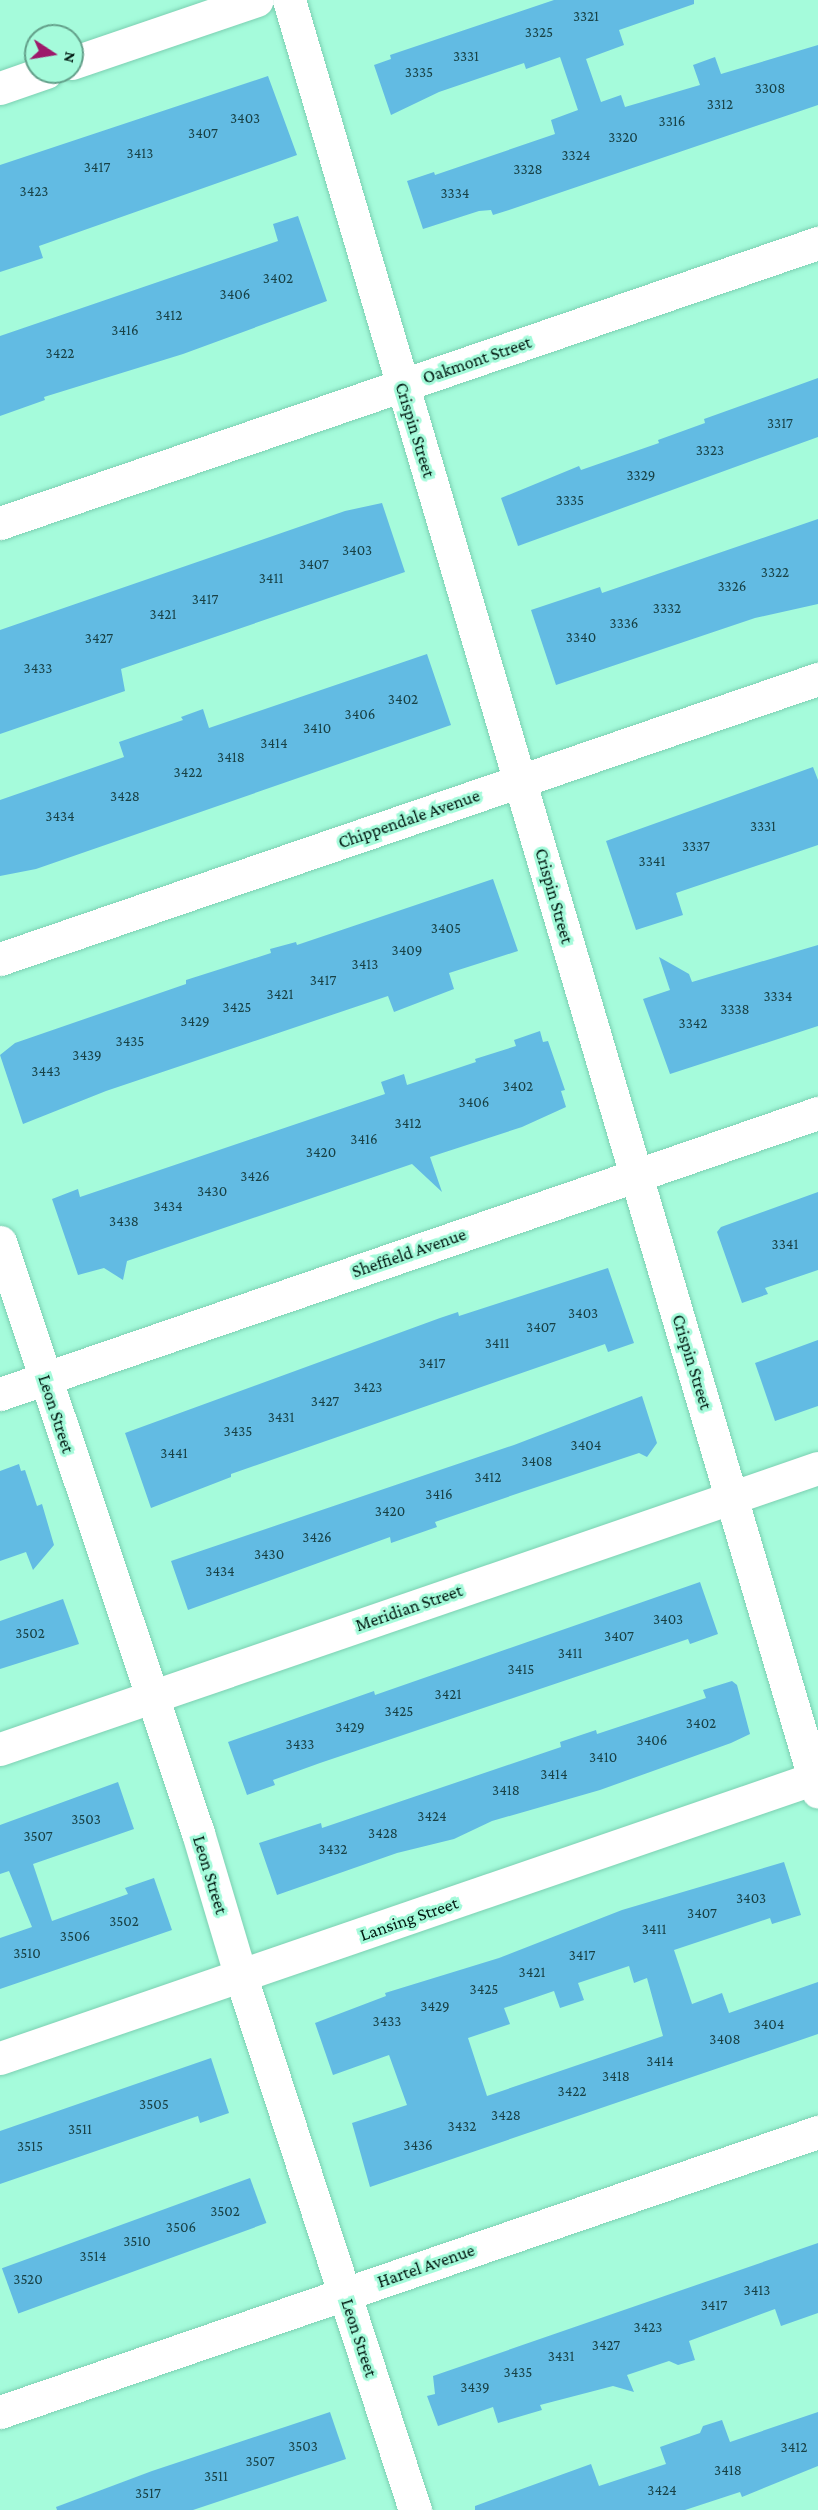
<!DOCTYPE html>
<style>
body{margin:0}
#map{position:relative;width:818px;height:2510px;overflow:hidden;background:#a5fbdb;font-family:"Crimson Pro",serif}
div>[style]{position:absolute}
[style*='--x']{left:calc(var(--x)*1px);top:calc(var(--y)*1px);width:calc(var(--w)*1px);rotate:calc(var(--a)*1deg)}
.building>*{inset:0;background:#62bbe3;transform-origin:0 0}
.roads{filter:drop-shadow(0 0 2px #7cd0b2) drop-shadow(0 0 2px #7cd0b2)}
.minor>*{height:33px;margin:-16.5px;padding:0 16.5px;transform-origin:16.5px;border-radius:16.5px;background:#fff}
span{translate:-50% -50%;white-space:nowrap;text-align:center;line-height:1.15;-webkit-text-stroke:6px #a5fbdb;paint-order:stroke}
.number-label{font-size:15px;color:#184145}
.number-label span{-webkit-text-stroke-width:0}
.street-label{font-size:18px;color:#001810}
.north{position:absolute;left:24px;top:24px;width:60px;height:60px;box-sizing:border-box;background:#a5fbdb;border:2px solid #63a08a;border-radius:50%;rotate:102deg;font-size:16px;font-weight:700;line-height:24px;text-align:center;color:#001810}
.north::after{content:'';display:block;margin:auto;width:21px;height:27px;background:#9d196a;clip-path:polygon(50% 0,100% 100%,50% 72%,0 100%)}
</style>
<div id="map">
<div class="building">
<div style="clip-path:polygon(554px 0,694px 0,694px 4px,619px 30px,624px 45px,586px 59px,601px 102px,621px 95px,625px 107px,700px 85px,693px 65px,715px 57px,721px 74px,818px 45px,818px 105px,509px 210px,493px 215px,491px 210px,479px 211px,423px 229px,407px 181px,434px 172px,435px 175px,555px 134px,551px 120px,578px 110px,560px 57px,526px 69px,524px 63px,439px 92px,391px 115px,374px 65px,391px 59px,390px 55px)"></div>
<div style="clip-path:polygon(268px 76px,297px 155px,39px 246px,43px 258px,0 272px,0 165px)"></div>
<div style="clip-path:polygon(298px 216px,327px 301px,183px 354px,44px 397px,45px 400px,0 416px,0 336px,278px 241px,273px 224px)"></div>
<div style="clip-path:polygon(818px 378px,818px 437px,518px 546px,501px 498px,579px 466px,581px 470px,659px 443px,658px 440px,705px 423px,704px 419px)"></div>
<div style="clip-path:polygon(382px 503px,405px 572px,121px 669px,125px 691px,0 734px,0 630px,345px 511px)"></div>
<div style="clip-path:polygon(818px 519px,818px 604px,755px 618px,556px 685px,531px 610px,600px 587px,602px 593px)"></div>
<div style="clip-path:polygon(427px 654px,451px 725px,36px 869px,0 876px,0 800px,124px 757px,119px 742px,183px 720px,181px 717px,203px 709px,209px 728px)"></div>
<div style="clip-path:polygon(813px 767px,818px 780px,818px 845px,676px 893px,683px 915px,636px 930px,606px 841px)"></div>
<div style="clip-path:polygon(493px 879px,518px 951px,449px 973px,454px 989px,394px 1012px,388px 996px,106px 1091px,23px 1124px,0 1055px,15px 1043px,186px 984px,186px 980px,271px 953px,270px 949px,296px 942px,297px 945px)"></div>
<div style="clip-path:polygon(818px 945px,818px 1026px,670px 1074px,643px 999px,670px 990px,659px 957px,689px 974px,692px 982px)"></div>
<div style="clip-path:polygon(540px 1031px,543px 1042px,548px 1041px,565px 1090px,561px 1091px,566px 1107px,522px 1127px,430px 1157px,442px 1192px,412px 1164px,127px 1261px,123px 1280px,104px 1268px,78px 1275px,52px 1199px,78px 1189px,80px 1197px,385px 1094px,381px 1082px,404px 1074px,407px 1085px,476px 1062px,475px 1059px,516px 1046px,514px 1040px)"></div>
<div style="clip-path:polygon(818px 1192px,818px 1270px,765px 1288px,768px 1294px,742px 1303px,717px 1232px,721px 1227px)"></div>
<div style="clip-path:polygon(608px 1268px,634px 1343px,608px 1352px,605px 1344px,231px 1474px,231px 1477px,151px 1508px,125px 1433px,440px 1318px,458px 1312px,459px 1316px)"></div>
<div style="clip-path:polygon(818px 1340px,818px 1406px,775px 1421px,755px 1363px)"></div>
<div style="clip-path:polygon(642px 1396px,657px 1443px,647px 1457px,639px 1453px,522px 1492px,435px 1522px,437px 1527px,391px 1543px,390px 1537px,188px 1610px,171px 1561px,514px 1445px)"></div>
<div style="clip-path:polygon(19px 1464px,21px 1471px,25px 1470px,37px 1506px,42px 1504px,54px 1545px,33px 1570px,26px 1552px,0 1561px,0 1471px)"></div>
<div style="clip-path:polygon(700px 1582px,718px 1634px,690px 1644px,688px 1639px,320px 1763px,273px 1780px,275px 1785px,247px 1795px,228px 1742px,374px 1691px,375px 1695px)"></div>
<div style="clip-path:polygon(63px 1599px,79px 1644px,0 1669px,0 1621px)"></div>
<div style="clip-path:polygon(732px 1681px,737px 1685px,750px 1734px,731px 1743px,600px 1790px,492px 1821px,454px 1839px,397px 1853px,277px 1895px,259px 1843px,321px 1823px,322px 1828px,561px 1747px,560px 1742px,596px 1730px,597px 1734px,682px 1706px,706px 1698px,703px 1690px)"></div>
<div style="clip-path:polygon(118px 1782px,134px 1829px,33px 1864px,52px 1921px,128px 1894px,125px 1888px,154px 1878px,172px 1930px,0 1989px,0 1938px,32px 1927px,9px 1871px,0 1874px,0 1825px)"></div>
<div style="clip-path:polygon(evenodd,784px 1862px,801px 1915px,772px 1924px,770px 1918px,674px 1950px,692px 2004px,722px 1993px,729px 2013px,818px 1982px,818px 2034px,370px 2187px,352px 2123px,407px 2105px,389px 2055px,333px 2075px,315px 2023px,386px 1996px,385px 1993px,499px 1958px,622px 1910px,784px 1862px,629px 1966px,634px 1983px,647px 1978px,663px 2036px,487px 2096px,468px 2038px,510px 2024px,504px 2008px,554px 1991px,560px 2008px,584px 2000px,578px 1983px,629px 1966px)"></div>
<div style="clip-path:polygon(211px 2058px,229px 2113px,200px 2123px,198px 2116px,0 2184px,0 2131px)"></div>
<div style="left:250px;top:2178px;width:48px;height:264px;rotate:70deg"></div>
<div style="clip-path:polygon(818px 2243px,818px 2313px,781px 2326px,775px 2309px,689px 2341px,695px 2360px,678px 2365px,669px 2361px,627px 2375px,634px 2392px,613px 2386px,540px 2405px,542px 2410px,498px 2423px,493px 2407px,438px 2426px,427px 2396px,435px 2394px,433px 2376px)"></div>
<div style="clip-path:polygon(330px 2412px,346px 2459px,193px 2510px,57px 2510px,56px 2507px,152px 2471px)"></div>
<div style="clip-path:polygon(818px 2412px,818px 2466px,742px 2497px,740px 2492px,685px 2510px,475px 2510px,475px 2506px,591px 2464px,599px 2486px,666px 2464px,660px 2447px,700px 2433px,703px 2426px,722px 2420px,730px 2442px)"></div>
</div>
<div class="roads">
<div class="minor">
<div style="--x:289;--y:0;--w:1868;--a:73.55"></div>
<div style="--x:72;--y:63;--w:195;--a:-18.8"></div>
<div style="--x:0;--y:88;--w:49;--a:-19.2"></div>
<div style="--x:0;--y:523;--w:865;--a:-18.9"></div>
<div style="--x:0;--y:959;--w:865;--a:-18.9"></div>
<div style="--x:0;--y:1242;--w:623;--a:71.48"></div>
<div style="--x:198;--y:1833;--w:150;--a:73.4"></div>
<div style="--x:241;--y:1977;--w:561;--a:71.92"></div>
<div style="--x:0;--y:1394;--w:865;--a:-18.96"></div>
<div style="--x:0;--y:1749;--w:865;--a:-18.96"></div>
<div style="--x:0;--y:2058;--w:865;--a:-18.96"></div>
<div style="--x:0;--y:2412;--w:865;--a:-18.9"></div>
</div>
</div>
<div class="number-label">
<span style="left:586px;top:17px">3321</span>
<span style="left:539px;top:33px">3325</span>
<span style="left:466px;top:57px">3331</span>
<span style="left:419px;top:73px">3335</span>
<span style="left:770px;top:89px">3308</span>
<span style="left:720px;top:105px">3312</span>
<span style="left:245px;top:119px">3403</span>
<span style="left:672px;top:122px">3316</span>
<span style="left:203px;top:134px">3407</span>
<span style="left:623px;top:138px">3320</span>
<span style="left:140px;top:154px">3413</span>
<span style="left:576px;top:156px">3324</span>
<span style="left:97px;top:168px">3417</span>
<span style="left:528px;top:170px">3328</span>
<span style="left:34px;top:192px">3423</span>
<span style="left:455px;top:194px">3334</span>
<span style="left:278px;top:279px">3402</span>
<span style="left:235px;top:295px">3406</span>
<span style="left:169px;top:316px">3412</span>
<span style="left:125px;top:331px">3416</span>
<span style="left:60px;top:354px">3422</span>
<span style="left:780px;top:424px">3317</span>
<span style="left:710px;top:451px">3323</span>
<span style="left:641px;top:476px">3329</span>
<span style="left:570px;top:501px">3335</span>
<span style="left:357px;top:551px">3403</span>
<span style="left:314px;top:565px">3407</span>
<span style="left:775px;top:573px">3322</span>
<span style="left:271px;top:579px">3411</span>
<span style="left:732px;top:587px">3326</span>
<span style="left:205px;top:600px">3417</span>
<span style="left:667px;top:609px">3332</span>
<span style="left:163px;top:615px">3421</span>
<span style="left:624px;top:624px">3336</span>
<span style="left:581px;top:638px">3340</span>
<span style="left:99px;top:639px">3427</span>
<span style="left:38px;top:669px">3433</span>
<span style="left:403px;top:700px">3402</span>
<span style="left:360px;top:715px">3406</span>
<span style="left:317px;top:729px">3410</span>
<span style="left:274px;top:744px">3414</span>
<span style="left:231px;top:758px">3418</span>
<span style="left:188px;top:773px">3422</span>
<span style="left:125px;top:797px">3428</span>
<span style="left:60px;top:817px">3434</span>
<span style="left:763px;top:827px">3331</span>
<span style="left:696px;top:847px">3337</span>
<span style="left:652px;top:862px">3341</span>
<span style="left:446px;top:929px">3405</span>
<span style="left:407px;top:951px">3409</span>
<span style="left:365px;top:965px">3413</span>
<span style="left:323px;top:981px">3417</span>
<span style="left:280px;top:995px">3421</span>
<span style="left:778px;top:997px">3334</span>
<span style="left:237px;top:1008px">3425</span>
<span style="left:735px;top:1010px">3338</span>
<span style="left:195px;top:1022px">3429</span>
<span style="left:693px;top:1024px">3342</span>
<span style="left:130px;top:1042px">3435</span>
<span style="left:87px;top:1056px">3439</span>
<span style="left:46px;top:1072px">3443</span>
<span style="left:518px;top:1087px">3402</span>
<span style="left:474px;top:1103px">3406</span>
<span style="left:408px;top:1124px">3412</span>
<span style="left:364px;top:1140px">3416</span>
<span style="left:321px;top:1153px">3420</span>
<span style="left:255px;top:1177px">3426</span>
<span style="left:212px;top:1192px">3430</span>
<span style="left:168px;top:1207px">3434</span>
<span style="left:124px;top:1222px">3438</span>
<span style="left:785px;top:1245px">3341</span>
<span style="left:583px;top:1314px">3403</span>
<span style="left:541px;top:1328px">3407</span>
<span style="left:497px;top:1344px">3411</span>
<span style="left:432px;top:1364px">3417</span>
<span style="left:368px;top:1388px">3423</span>
<span style="left:325px;top:1402px">3427</span>
<span style="left:281px;top:1418px">3431</span>
<span style="left:238px;top:1432px">3435</span>
<span style="left:586px;top:1446px">3404</span>
<span style="left:174px;top:1454px">3441</span>
<span style="left:537px;top:1462px">3408</span>
<span style="left:488px;top:1478px">3412</span>
<span style="left:439px;top:1495px">3416</span>
<span style="left:390px;top:1512px">3420</span>
<span style="left:317px;top:1538px">3426</span>
<span style="left:269px;top:1555px">3430</span>
<span style="left:220px;top:1572px">3434</span>
<span style="left:668px;top:1620px">3403</span>
<span style="left:30px;top:1634px">3502</span>
<span style="left:619px;top:1637px">3407</span>
<span style="left:570px;top:1654px">3411</span>
<span style="left:521px;top:1670px">3415</span>
<span style="left:448px;top:1695px">3421</span>
<span style="left:399px;top:1712px">3425</span>
<span style="left:701px;top:1724px">3402</span>
<span style="left:350px;top:1728px">3429</span>
<span style="left:652px;top:1741px">3406</span>
<span style="left:300px;top:1745px">3433</span>
<span style="left:603px;top:1758px">3410</span>
<span style="left:554px;top:1775px">3414</span>
<span style="left:506px;top:1791px">3418</span>
<span style="left:432px;top:1817px">3424</span>
<span style="left:86px;top:1820px">3503</span>
<span style="left:383px;top:1834px">3428</span>
<span style="left:38px;top:1837px">3507</span>
<span style="left:333px;top:1850px">3432</span>
<span style="left:751px;top:1899px">3403</span>
<span style="left:702px;top:1914px">3407</span>
<span style="left:124px;top:1922px">3502</span>
<span style="left:654px;top:1930px">3411</span>
<span style="left:75px;top:1937px">3506</span>
<span style="left:27px;top:1954px">3510</span>
<span style="left:582px;top:1956px">3417</span>
<span style="left:532px;top:1973px">3421</span>
<span style="left:484px;top:1990px">3425</span>
<span style="left:435px;top:2007px">3429</span>
<span style="left:387px;top:2022px">3433</span>
<span style="left:769px;top:2025px">3404</span>
<span style="left:725px;top:2040px">3408</span>
<span style="left:660px;top:2062px">3414</span>
<span style="left:616px;top:2077px">3418</span>
<span style="left:572px;top:2092px">3422</span>
<span style="left:154px;top:2105px">3505</span>
<span style="left:506px;top:2116px">3428</span>
<span style="left:462px;top:2127px">3432</span>
<span style="left:80px;top:2130px">3511</span>
<span style="left:418px;top:2146px">3436</span>
<span style="left:30px;top:2147px">3515</span>
<span style="left:225px;top:2212px">3502</span>
<span style="left:181px;top:2228px">3506</span>
<span style="left:137px;top:2242px">3510</span>
<span style="left:93px;top:2257px">3514</span>
<span style="left:28px;top:2280px">3520</span>
<span style="left:757px;top:2291px">3413</span>
<span style="left:714px;top:2306px">3417</span>
<span style="left:648px;top:2328px">3423</span>
<span style="left:606px;top:2346px">3427</span>
<span style="left:561px;top:2357px">3431</span>
<span style="left:518px;top:2373px">3435</span>
<span style="left:475px;top:2388px">3439</span>
<span style="left:303px;top:2447px">3503</span>
<span style="left:794px;top:2448px">3412</span>
<span style="left:260px;top:2462px">3507</span>
<span style="left:728px;top:2471px">3418</span>
<span style="left:216px;top:2477px">3511</span>
<span style="left:662px;top:2491px">3424</span>
<span style="left:148px;top:2494px">3517</span>
</div>
<div class="street-label">
<span style="left:477px;top:360px;rotate:-19deg">Oakmont Street</span>
<span style="left:415px;top:430px;rotate:73deg">Crispin Street</span>
<span style="left:409px;top:819px;rotate:-19deg">Chippendale Avenue</span>
<span style="left:554px;top:896px;rotate:74deg">Crispin Street</span>
<span style="left:409px;top:1253px;rotate:-19deg">Sheffield Avenue</span>
<span style="left:692px;top:1362px;rotate:73deg">Crispin Street</span>
<span style="left:56px;top:1414px;rotate:72deg">Leon Street</span>
<span style="left:409px;top:1608px;rotate:-19deg">Meridian Street</span>
<span style="left:210px;top:1875px;rotate:73deg">Leon Street</span>
<span style="left:409px;top:1919px;rotate:-19deg">Lansing Street</span>
<span style="left:426px;top:2266px;rotate:-19deg">Hartel Avenue</span>
<span style="left:359px;top:2338px;rotate:72deg">Leon Street</span>
</div>
<div class="north">N</div>
</div>
